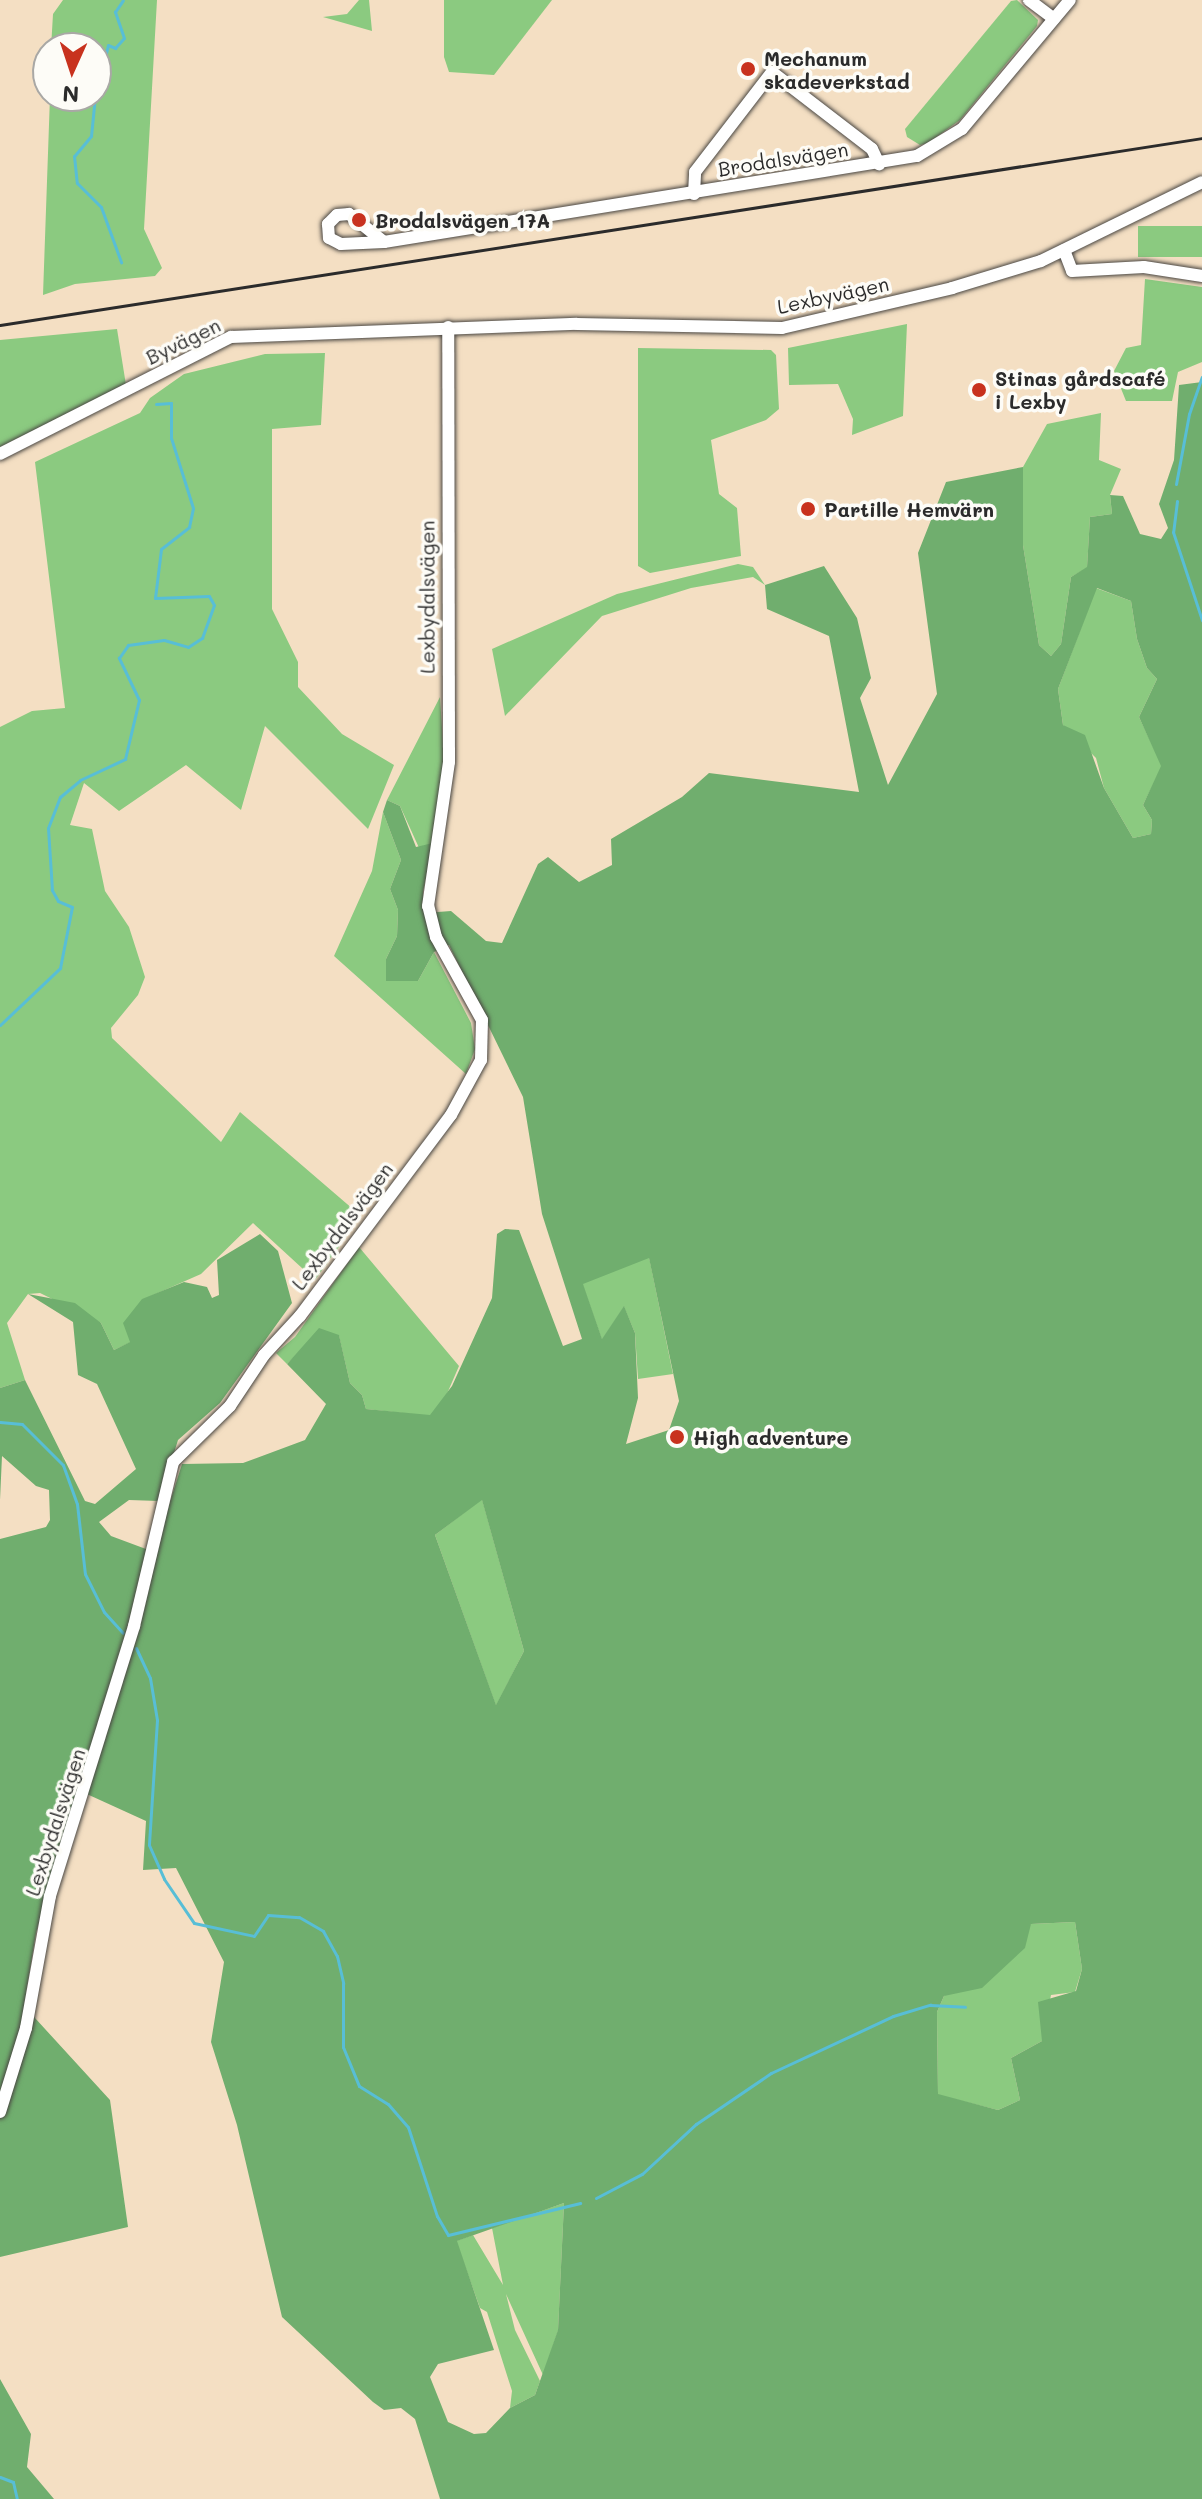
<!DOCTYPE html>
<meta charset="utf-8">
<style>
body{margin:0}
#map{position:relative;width:1202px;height:2499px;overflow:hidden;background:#f4dfc3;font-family:Mali,sans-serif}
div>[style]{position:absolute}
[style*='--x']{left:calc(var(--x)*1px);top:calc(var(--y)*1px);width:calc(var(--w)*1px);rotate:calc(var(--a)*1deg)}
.green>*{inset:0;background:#8bca80;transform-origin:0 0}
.forest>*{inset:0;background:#70ae6e}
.stream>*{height:3px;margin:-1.5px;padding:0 1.5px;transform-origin:1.5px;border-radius:1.5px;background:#58bed6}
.roads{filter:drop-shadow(0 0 2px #494642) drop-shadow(0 0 2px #494642)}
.minor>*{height:12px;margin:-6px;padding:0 6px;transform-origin:6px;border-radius:6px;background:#fff}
.rail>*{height:3px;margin:-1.5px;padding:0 1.5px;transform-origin:1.5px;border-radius:1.5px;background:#2b2b2b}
.dots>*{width:22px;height:22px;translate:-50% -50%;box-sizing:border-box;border:4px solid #fdfcf7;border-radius:50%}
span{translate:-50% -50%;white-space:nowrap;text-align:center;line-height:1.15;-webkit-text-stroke:7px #fdfcf7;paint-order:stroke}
.poi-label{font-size:20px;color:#2b2b2b;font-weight:700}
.left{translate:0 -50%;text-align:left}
.street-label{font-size:20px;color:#2b2b2b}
.north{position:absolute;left:32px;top:32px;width:80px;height:80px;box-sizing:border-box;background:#fdfcf7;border:2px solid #a9a8a5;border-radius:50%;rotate:183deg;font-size:22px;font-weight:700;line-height:32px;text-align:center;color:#2b2b2b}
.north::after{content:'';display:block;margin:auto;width:28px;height:36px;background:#c8321e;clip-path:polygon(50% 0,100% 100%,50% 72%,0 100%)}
</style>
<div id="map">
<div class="green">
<div style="clip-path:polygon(63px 0,157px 0,144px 229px,162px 268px,155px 276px,75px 284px,43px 295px,50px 96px,96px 96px,96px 48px,51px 48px,53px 14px)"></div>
<div style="clip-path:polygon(359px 0,369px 0,372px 31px,323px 17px,347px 14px)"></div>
<div style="clip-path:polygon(444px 0,552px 0,494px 75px,449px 72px,444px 57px)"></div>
<div style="clip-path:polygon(1017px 0,1038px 20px,1037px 26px,960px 120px,928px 143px,920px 145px,907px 137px,905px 129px,1011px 1px)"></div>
<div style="left:1202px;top:226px;width:31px;height:64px;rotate:90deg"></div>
<div style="clip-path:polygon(1145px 279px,1202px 287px,1202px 362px,1178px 372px,1172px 401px,1126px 401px,1114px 371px,1126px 348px,1141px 345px)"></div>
<div style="clip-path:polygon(907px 324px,903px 416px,852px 435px,853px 419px,838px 384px,789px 385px,788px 348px)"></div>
<div style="clip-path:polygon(117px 329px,126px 385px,0 447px,0 340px)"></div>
<div style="clip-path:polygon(638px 348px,771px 350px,776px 355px,779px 409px,766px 420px,711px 440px,719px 494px,737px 508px,741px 556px,650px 573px,638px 566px)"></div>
<div style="clip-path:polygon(325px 353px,321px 425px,272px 429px,272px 609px,298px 662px,298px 687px,342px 734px,394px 765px,368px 829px,265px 726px,241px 810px,186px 765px,119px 811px,84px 783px,70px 825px,92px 829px,105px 891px,129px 927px,145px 977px,138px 995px,111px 1028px,112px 1038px,221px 1142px,240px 1112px,361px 1216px,315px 1280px,253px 1223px,201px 1274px,142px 1300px,131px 1342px,114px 1350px,101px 1323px,40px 1293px,28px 1294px,7px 1323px,25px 1380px,0 1388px,0 727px,32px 711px,65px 708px,35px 462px,140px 413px,150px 398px,184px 374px,265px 354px)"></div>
<div style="clip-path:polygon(1101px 413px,1099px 460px,1121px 469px,1110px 495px,1112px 514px,1090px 517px,1087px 568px,1071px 577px,1061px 644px,1051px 656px,1039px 645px,1023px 545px,1023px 467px,1047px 424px)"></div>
<div style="clip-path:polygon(738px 564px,753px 567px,765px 585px,753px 577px,691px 588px,602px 616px,505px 716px,492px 649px,617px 594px)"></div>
<div style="clip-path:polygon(1096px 588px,1131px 601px,1137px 639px,1147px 668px,1157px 679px,1139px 717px,1162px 766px,1143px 805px,1152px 820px,1151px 834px,1133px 838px,1104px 788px,1096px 758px,1063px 725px,1058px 689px)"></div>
<div style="clip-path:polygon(440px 697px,444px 759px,433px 843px,420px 850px,400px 806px,387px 800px)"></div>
<div style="clip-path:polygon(383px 812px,401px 860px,390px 889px,398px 910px,397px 936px,386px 959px,418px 981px,434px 952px,471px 1023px,475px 1049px,466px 1074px,334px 956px,372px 871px)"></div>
<div style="clip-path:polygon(359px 1247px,459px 1366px,443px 1403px,430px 1416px,366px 1409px,362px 1395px,350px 1383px,339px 1336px,312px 1338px,287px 1364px,276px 1353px,295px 1337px)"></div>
<div style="clip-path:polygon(649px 1257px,673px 1374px,638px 1379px,635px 1333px,624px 1307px,602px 1340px,582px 1283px)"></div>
<div style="clip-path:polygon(482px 1499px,524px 1651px,496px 1706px,435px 1535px)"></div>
<div style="clip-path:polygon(1075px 1922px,1082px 1969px,1075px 1992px,1051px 1995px,1042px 2041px,1011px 2058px,1020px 2100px,998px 2110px,938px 2095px,937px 2012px,944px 1996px,1031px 1924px)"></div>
<div style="clip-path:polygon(564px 2203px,558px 2331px,543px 2375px,506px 2294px,515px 2330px,540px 2381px,535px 2395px,510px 2408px,512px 2391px,487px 2312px,480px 2308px,456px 2241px,473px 2235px,503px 2285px,492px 2228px)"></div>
</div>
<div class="forest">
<div style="clip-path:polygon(evenodd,1202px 382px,1202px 2499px,440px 2499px,415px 2419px,401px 2408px,384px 2410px,373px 2402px,282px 2317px,237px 2125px,211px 2042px,224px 1962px,176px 1868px,143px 1870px,146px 1821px,78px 1790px,36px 1933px,24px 2006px,110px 2100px,128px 2227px,0 2257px,0 1539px,46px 1527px,50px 1520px,49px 1490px,36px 1486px,2px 1456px,0 1500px,0 1388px,25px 1380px,85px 1501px,95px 1504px,136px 1469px,97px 1384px,78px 1375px,73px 1322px,28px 1294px,75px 1303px,101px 1323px,114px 1350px,130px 1342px,123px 1323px,142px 1299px,184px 1282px,207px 1287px,212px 1298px,219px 1295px,217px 1260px,260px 1234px,278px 1251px,292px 1303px,220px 1403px,178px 1440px,159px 1501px,129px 1500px,99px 1522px,111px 1536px,154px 1552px,182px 1464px,243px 1463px,305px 1440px,326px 1404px,287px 1364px,319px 1328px,339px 1335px,350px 1383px,362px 1395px,366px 1409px,430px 1415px,452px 1386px,492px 1298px,497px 1234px,505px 1229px,519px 1230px,563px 1346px,582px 1339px,542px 1214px,523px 1097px,449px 945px,434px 952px,418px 981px,386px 981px,386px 959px,397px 936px,398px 910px,390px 889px,401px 860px,383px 812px,387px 800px,400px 806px,416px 847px,433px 843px,423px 892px,425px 913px,451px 911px,486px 941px,502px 943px,538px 864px,548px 857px,579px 882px,612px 865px,611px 839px,682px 797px,709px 773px,859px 792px,829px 636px,767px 609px,765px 585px,824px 566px,857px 618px,871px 678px,860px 698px,888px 785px,937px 694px,918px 553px,946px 482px,1023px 467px,1023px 545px,1039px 645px,1051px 656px,1061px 644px,1071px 577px,1087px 567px,1090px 517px,1112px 514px,1110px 495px,1123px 496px,1140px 534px,1161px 539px,1168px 528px,1159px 504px,1174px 460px,1179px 385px,1202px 382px,1097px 588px,1131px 601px,1137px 639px,1147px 668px,1157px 679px,1139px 717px,1161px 766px,1143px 805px,1152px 820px,1151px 834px,1133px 838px,1104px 788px,1085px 735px,1063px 725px,1058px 689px,1097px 588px,1202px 382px,649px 1258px,679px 1401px,669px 1430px,626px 1444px,638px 1398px,635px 1333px,624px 1306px,602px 1339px,583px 1284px,649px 1258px,1202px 382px,482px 1500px,524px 1651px,496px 1705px,435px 1535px,482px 1500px,1202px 382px,1075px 1922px,1082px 1969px,1076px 1991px,1038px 2002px,1042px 2041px,1011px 2058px,1020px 2100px,998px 2110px,938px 2094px,937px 2012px,944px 1996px,982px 1988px,1025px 1948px,1031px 1924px,1075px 1922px,1202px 382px,564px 2203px,558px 2330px,535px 2395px,510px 2408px,486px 2433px,474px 2434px,448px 2422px,430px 2377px,438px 2364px,494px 2350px,457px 2241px,564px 2203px)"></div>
<div style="clip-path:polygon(0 2379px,31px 2434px,27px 2467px,54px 2499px,0 2499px)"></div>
</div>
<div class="stream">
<div style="--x:96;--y:94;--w:50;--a:-76.2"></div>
<div style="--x:108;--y:45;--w:8;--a:23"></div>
<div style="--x:115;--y:48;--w:13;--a:-48"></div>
<div style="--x:124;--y:38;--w:28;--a:-109"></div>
<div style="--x:115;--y:12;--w:14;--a:-56"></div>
<div style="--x:95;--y:96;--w:40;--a:95.7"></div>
<div style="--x:91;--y:136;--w:26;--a:130"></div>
<div style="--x:74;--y:156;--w:27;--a:84"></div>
<div style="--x:77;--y:183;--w:34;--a:45"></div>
<div style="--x:101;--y:207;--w:59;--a:70"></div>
<div style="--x:1176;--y:484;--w:71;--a:-79.5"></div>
<div style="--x:1189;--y:414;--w:39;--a:-71"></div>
<div style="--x:1177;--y:501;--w:31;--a:97"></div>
<div style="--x:1173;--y:532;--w:93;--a:71.8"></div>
<div style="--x:0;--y:1025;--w:83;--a:-43.5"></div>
<div style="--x:60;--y:968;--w:62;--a:-78.9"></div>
<div style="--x:72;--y:907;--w:15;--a:-157"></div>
<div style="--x:58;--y:901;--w:13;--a:-119"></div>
<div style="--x:52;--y:890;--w:62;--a:-93.7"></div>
<div style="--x:48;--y:828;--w:33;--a:-69"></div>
<div style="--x:60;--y:797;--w:26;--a:-40"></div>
<div style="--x:80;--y:780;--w:50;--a:-25"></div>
<div style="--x:125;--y:759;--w:61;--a:-76.7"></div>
<div style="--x:139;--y:700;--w:47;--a:-115.5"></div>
<div style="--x:119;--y:658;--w:16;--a:-55"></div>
<div style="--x:128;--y:645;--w:36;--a:-8"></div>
<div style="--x:164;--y:640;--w:25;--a:16"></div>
<div style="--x:188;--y:647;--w:17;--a:-33"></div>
<div style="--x:202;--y:638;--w:35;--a:-70"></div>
<div style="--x:214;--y:605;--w:10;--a:-119"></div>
<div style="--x:209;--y:596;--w:54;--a:177.9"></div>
<div style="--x:155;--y:598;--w:49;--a:-83"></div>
<div style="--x:161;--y:549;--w:36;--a:-38"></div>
<div style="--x:189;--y:527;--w:19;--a:-78"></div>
<div style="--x:193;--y:508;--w:73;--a:-107.4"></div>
<div style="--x:171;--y:438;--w:35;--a:-90"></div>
<div style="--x:171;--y:403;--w:15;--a:176"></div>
<div style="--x:0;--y:1422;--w:22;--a:5"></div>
<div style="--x:22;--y:1424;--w:58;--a:45"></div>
<div style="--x:63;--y:1465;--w:41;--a:70.3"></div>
<div style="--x:77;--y:1504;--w:70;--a:83.5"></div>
<div style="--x:85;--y:1574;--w:42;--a:63.4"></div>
<div style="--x:104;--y:1612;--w:28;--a:48"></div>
<div style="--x:136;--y:1648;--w:33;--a:65"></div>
<div style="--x:150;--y:1678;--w:43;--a:80.5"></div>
<div style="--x:157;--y:1720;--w:125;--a:93.7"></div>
<div style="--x:149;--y:1845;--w:37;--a:66"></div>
<div style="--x:164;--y:1879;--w:53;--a:55.7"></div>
<div style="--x:194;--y:1923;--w:61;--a:12.2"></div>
<div style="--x:254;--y:1936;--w:25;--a:-56"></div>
<div style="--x:268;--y:1915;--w:31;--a:4"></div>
<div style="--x:299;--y:1917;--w:28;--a:30"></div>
<div style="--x:323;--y:1931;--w:29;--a:61"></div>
<div style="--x:337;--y:1956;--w:28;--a:77"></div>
<div style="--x:343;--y:1983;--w:64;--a:90"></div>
<div style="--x:343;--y:2047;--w:42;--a:67.7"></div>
<div style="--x:359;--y:2086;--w:34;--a:32"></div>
<div style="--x:388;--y:2104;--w:30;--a:49"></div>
<div style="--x:408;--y:2127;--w:94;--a:72"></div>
<div style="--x:437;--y:2216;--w:22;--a:60"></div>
<div style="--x:448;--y:2235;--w:136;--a:-13.6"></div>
<div style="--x:596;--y:2198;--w:52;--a:-27.6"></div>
<div style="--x:642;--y:2174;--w:74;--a:-42.8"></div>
<div style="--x:696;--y:2124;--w:91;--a:-34.2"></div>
<div style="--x:771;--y:2073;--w:135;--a:-25"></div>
<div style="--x:893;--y:2016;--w:39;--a:-17"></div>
<div style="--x:930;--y:2005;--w:35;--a:3"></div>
<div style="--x:0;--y:2477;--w:14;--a:21"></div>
<div style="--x:13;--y:2482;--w:17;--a:77"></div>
</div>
<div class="roads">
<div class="minor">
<div style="--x:1029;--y:0;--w:31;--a:37"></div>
<div style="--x:694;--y:194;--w:22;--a:-87"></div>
<div style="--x:695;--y:172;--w:126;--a:-52.4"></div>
<div style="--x:772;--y:72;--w:126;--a:37.6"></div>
<div style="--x:872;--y:149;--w:17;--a:65"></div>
<div style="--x:384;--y:242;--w:45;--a:-141.3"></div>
<div style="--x:349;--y:214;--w:12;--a:175"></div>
<div style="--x:337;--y:215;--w:13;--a:135"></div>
<div style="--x:328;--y:224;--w:14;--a:86"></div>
<div style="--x:329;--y:238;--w:13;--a:27"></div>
<div style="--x:341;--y:244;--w:43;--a:-2.7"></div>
<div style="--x:384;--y:242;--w:540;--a:-9.17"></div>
<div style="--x:917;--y:156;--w:52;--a:-31"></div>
<div style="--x:962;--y:129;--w:168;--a:-50.1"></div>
<div style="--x:1064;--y:250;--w:22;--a:69"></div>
<div style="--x:1072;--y:271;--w:72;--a:-3.2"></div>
<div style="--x:1144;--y:267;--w:59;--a:8.8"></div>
<div style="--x:0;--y:454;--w:259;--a:-26.9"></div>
<div style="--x:231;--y:337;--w:346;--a:-2.2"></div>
<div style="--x:577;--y:324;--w:205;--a:1.1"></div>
<div style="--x:782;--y:328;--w:175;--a:-13.2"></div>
<div style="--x:952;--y:288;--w:93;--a:-16.9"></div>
<div style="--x:1041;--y:261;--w:179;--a:-26.1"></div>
<div style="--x:0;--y:2112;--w:88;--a:-72.8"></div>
<div style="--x:26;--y:2028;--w:134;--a:-79.7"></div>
<div style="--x:50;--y:1896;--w:283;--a:-72.7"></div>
<div style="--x:134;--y:1626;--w:169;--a:-76.6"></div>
<div style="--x:173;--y:1462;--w:80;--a:-44.5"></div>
<div style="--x:230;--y:1406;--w:61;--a:-56.3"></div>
<div style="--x:264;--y:1355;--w:53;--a:-47.3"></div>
<div style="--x:300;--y:1316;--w:251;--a:-53.1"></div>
<div style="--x:451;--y:1115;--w:63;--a:-61.4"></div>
<div style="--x:481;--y:1060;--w:40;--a:-88.6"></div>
<div style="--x:482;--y:1020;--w:95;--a:-119"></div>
<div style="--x:436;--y:937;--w:32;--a:-104"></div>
<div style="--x:428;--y:906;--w:146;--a:-81.7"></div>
<div style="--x:449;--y:762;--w:435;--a:-90.1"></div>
</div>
</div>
<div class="rail">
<div style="--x:0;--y:325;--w:1216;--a:-8.84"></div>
</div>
<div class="dots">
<div style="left:748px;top:69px;background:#c8321e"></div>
<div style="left:359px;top:220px;background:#c8321e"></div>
<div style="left:979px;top:390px;background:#c8321e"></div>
<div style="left:808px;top:509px;background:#c8321e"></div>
<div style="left:677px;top:1437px;background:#c8321e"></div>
</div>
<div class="poi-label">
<span class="left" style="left:764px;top:70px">Mechanum<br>skadeverkstad</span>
<span class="left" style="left:375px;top:220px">Brodalsvägen 17A</span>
<span class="left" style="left:995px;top:390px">Stinas gårdscafé<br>i Lexby</span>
<span class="left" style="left:824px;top:509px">Partille Hemvärn</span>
<span class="left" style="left:693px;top:1437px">High adventure</span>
</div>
<div class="street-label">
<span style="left:783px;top:159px;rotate:-9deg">Brodalsvägen</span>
<span style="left:833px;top:295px;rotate:-12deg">Lexbyvägen</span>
<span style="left:183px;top:341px;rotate:-26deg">Byvägen</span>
<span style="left:427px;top:597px;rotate:-90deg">Lexbydalsvägen</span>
<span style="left:342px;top:1226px;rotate:-53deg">Lexbydalsvägen</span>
<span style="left:55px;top:1822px;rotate:-72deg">Lexbydalsvägen</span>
</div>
<div class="north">N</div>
</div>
